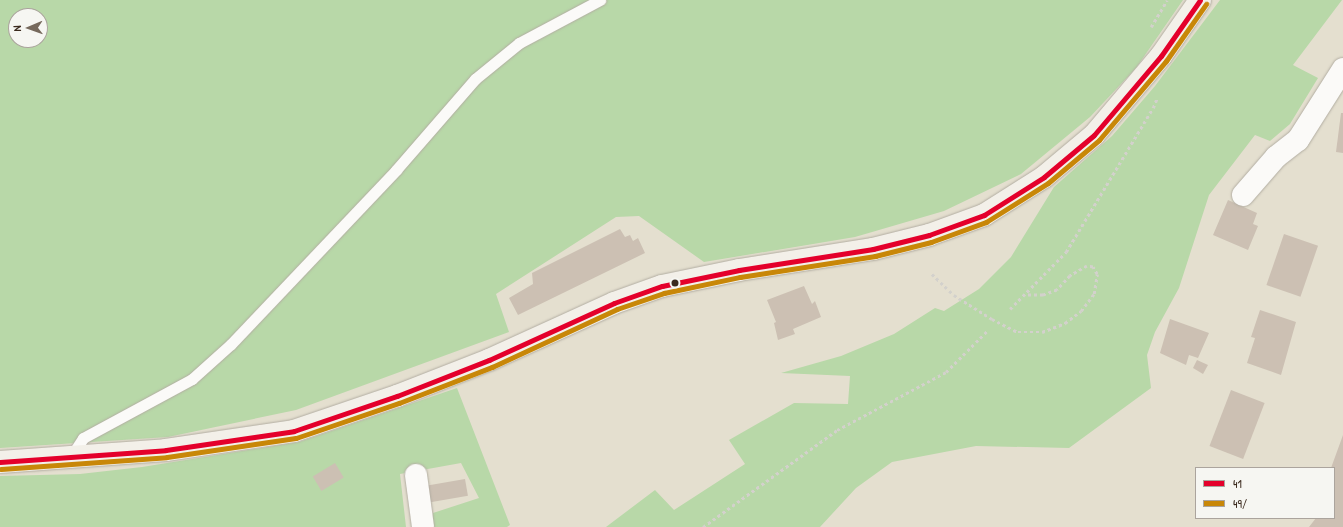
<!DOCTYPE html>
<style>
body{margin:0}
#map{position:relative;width:1343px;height:527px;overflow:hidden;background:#e4dfcf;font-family:"Patrick Hand",sans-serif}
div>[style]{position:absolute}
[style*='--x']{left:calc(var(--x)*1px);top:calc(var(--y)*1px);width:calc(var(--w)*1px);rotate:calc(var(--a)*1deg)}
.green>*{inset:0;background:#b8d8a8}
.building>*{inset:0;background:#ccc0b3;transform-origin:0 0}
.path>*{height:2.5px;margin-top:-1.25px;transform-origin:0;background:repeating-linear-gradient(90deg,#d3d1cc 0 3px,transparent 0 6px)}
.roads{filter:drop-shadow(0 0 1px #b2ada2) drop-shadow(0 0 1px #b2ada2)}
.service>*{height:11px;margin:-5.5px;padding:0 5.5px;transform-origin:5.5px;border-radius:5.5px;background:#fbfaf8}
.minor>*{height:22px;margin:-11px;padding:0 11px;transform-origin:11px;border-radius:11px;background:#fbfaf8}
.secondary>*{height:22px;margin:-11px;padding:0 11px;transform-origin:11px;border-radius:11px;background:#f3f0e9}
.bus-1>*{height:5px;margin:-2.5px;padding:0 2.5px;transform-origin:2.5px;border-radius:2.5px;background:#e4002b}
.bus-2>*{height:5px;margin:-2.5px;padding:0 2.5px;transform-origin:2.5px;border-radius:2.5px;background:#c88708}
.dots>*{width:11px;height:11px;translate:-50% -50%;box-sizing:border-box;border:2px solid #f6f6f2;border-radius:50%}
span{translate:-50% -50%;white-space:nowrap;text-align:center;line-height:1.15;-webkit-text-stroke:4px #f6f6f2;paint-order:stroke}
.legend{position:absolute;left:1195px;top:467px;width:140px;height:52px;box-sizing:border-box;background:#f6f6f2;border:1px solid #aba49d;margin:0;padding:5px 7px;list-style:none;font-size:12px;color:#3b2a1e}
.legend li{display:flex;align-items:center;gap:8px;height:20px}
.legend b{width:20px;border:1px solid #aba49d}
.north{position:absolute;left:8px;top:8px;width:40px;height:40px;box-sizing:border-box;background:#f6f6f2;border:1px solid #aba49d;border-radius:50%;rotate:268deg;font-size:11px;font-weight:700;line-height:16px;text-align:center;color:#3b2a1e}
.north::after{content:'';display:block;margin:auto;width:14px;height:18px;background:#76695c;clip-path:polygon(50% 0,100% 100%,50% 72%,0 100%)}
</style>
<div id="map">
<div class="green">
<div style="clip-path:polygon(evenodd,0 0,1183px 0,1136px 68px,1090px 117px,1021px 174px,944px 211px,855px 237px,704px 262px,639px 216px,616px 217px,496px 294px,509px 332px,296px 410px,168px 437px,0 448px,0 0,16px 16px,40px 16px,40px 40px,16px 40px,16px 16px)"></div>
<div style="clip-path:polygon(1220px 0,1342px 0,1293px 65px,1318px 78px,1290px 124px,1270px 141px,1255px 135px,1209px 195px,1179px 288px,1155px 332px,1147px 355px,1151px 388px,1069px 448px,976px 446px,892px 462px,856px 488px,820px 527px,606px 527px,655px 490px,674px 510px,745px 464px,729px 440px,794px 403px,848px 404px,850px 376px,781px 373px,841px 356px,894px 334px,935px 308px,944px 311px,979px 289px,1011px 257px,1054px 187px,1112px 136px,1155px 86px)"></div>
<div style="clip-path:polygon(457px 388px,510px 525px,507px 527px,432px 527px,433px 513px,479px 498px,461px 463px,400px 474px,406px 527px,0 527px,0 476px,80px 474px,142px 467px,299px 442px)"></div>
</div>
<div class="building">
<div style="clip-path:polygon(1341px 113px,1343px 113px,1343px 153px,1336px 152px)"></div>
<div style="clip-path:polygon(1228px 200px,1257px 213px,1253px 224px,1258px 226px,1248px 250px,1213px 235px)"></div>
<div style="clip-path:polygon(620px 229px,625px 237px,630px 235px,633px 241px,638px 238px,645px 253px,518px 315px,509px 298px,533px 284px,532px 273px)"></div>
<div style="left:1284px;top:234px;width:36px;height:54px;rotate:19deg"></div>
<div style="clip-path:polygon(804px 286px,812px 304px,815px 301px,821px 317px,793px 329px,795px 334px,778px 340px,774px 323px,776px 322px,767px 300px)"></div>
<div style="clip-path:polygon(1260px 310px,1296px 322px,1281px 375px,1247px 363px,1255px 338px,1251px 337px)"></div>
<div style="clip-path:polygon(1170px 319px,1209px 333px,1198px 358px,1189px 355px,1186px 365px,1160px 353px)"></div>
<div style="clip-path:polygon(1197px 360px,1208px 365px,1203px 374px,1193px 368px)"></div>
<div style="left:1231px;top:390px;width:36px;height:60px;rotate:21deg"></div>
<div style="clip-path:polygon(1343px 435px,1343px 527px,1309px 527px,1316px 518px,1334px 518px,1335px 472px,1334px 468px,1331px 468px)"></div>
<div style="left:335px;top:463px;width:17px;height:26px;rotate:59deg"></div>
<div style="left:465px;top:479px;width:17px;height:41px;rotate:80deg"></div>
</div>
<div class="path">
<div style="--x:1151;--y:27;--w:31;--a:-59"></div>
<div style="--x:932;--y:274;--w:30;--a:44"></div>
<div style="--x:954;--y:295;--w:45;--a:32.3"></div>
<div style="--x:992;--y:319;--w:29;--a:27"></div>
<div style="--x:1018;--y:332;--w:24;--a:0"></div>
<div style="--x:1042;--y:332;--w:25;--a:-21"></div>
<div style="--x:1065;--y:323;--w:20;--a:-37"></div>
<div style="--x:1081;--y:311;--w:21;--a:-53"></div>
<div style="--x:1094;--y:294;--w:20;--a:-81"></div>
<div style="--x:1097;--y:274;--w:8;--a:-120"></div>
<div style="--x:1093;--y:267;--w:6;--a:-171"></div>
<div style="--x:1087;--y:266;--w:20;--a:150"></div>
<div style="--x:1070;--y:276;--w:19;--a:133"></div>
<div style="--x:1057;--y:290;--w:15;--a:160"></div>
<div style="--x:1043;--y:295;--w:18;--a:180"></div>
<div style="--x:1010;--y:309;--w:80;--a:-45.5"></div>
<div style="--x:1066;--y:252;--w:168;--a:-58.9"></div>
<div style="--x:1153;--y:108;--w:11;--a:-68"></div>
<div style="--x:703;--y:527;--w:165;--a:-35.9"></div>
<div style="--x:837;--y:430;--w:123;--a:-28"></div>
<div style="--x:946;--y:372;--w:59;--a:-45"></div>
</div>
<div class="roads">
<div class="service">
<div style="--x:72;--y:455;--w:20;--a:-57"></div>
<div style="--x:83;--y:438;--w:124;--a:-28.4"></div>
<div style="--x:192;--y:379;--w:52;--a:-41.9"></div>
<div style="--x:231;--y:344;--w:240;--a:-46.5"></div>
<div style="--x:396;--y:170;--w:121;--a:-49"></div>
<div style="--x:475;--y:79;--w:57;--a:-39.3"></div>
<div style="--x:519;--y:43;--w:92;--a:-28"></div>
</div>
<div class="minor">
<div style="--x:1243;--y:195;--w:50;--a:-49"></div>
<div style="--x:1276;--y:157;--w:28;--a:-38"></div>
<div style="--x:1298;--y:140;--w:84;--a:-57.6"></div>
<div style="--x:416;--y:475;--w:52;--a:82.3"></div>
</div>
<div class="secondary">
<div style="--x:0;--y:462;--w:166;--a:-4.1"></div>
<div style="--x:166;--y:450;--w:129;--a:-8.4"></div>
<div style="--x:294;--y:431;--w:109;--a:-18.8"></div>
<div style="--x:397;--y:396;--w:99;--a:-21.4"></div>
<div style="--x:489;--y:360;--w:137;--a:-24.5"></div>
<div style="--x:614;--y:303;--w:51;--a:-19.5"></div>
<div style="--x:662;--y:286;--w:79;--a:-11.7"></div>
<div style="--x:739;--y:270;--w:136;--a:-8.9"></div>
<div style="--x:873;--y:249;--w:58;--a:-14"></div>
<div style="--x:929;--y:235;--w:59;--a:-20"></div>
<div style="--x:984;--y:215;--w:71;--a:-32.3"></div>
<div style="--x:1044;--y:177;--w:65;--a:-40"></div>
<div style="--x:1094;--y:135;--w:104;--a:-49.7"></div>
<div style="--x:1161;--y:56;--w:68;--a:-55.1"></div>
</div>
</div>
<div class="bus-1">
<div style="--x:0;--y:462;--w:166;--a:-4.1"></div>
<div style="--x:166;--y:450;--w:129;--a:-8.4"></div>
<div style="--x:294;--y:431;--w:109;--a:-18.8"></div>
<div style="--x:397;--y:396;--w:99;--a:-21.4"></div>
<div style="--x:489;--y:360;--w:137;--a:-24.5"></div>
<div style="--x:614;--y:303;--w:51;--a:-19.5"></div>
<div style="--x:662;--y:286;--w:79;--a:-11.7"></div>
<div style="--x:739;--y:270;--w:136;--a:-8.9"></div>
<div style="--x:873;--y:249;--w:58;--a:-14"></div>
<div style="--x:929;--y:235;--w:59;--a:-20"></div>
<div style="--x:984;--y:215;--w:71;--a:-32.3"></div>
<div style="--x:1044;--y:177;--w:65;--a:-40"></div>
<div style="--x:1094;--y:135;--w:104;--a:-49.7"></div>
<div style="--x:1161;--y:56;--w:68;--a:-55.1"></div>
</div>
<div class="bus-2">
<div style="--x:1;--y:469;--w:166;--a:-4.1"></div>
<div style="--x:167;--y:457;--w:130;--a:-8.4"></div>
<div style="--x:296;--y:438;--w:109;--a:-18.8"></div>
<div style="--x:399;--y:403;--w:100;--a:-21.2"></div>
<div style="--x:492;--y:367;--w:138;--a:-24.9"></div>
<div style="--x:617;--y:309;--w:50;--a:-18.8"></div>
<div style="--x:664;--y:293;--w:78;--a:-11.9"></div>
<div style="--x:740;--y:277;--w:137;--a:-8.8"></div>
<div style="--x:875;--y:256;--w:58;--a:-14"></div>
<div style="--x:931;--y:242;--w:59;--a:-20"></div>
<div style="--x:986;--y:222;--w:73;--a:-32.2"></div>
<div style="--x:1048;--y:183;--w:67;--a:-40.1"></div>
<div style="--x:1099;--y:140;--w:104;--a:-49.7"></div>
<div style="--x:1166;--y:61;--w:70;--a:-54.9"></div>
</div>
<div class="dots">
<div style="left:675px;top:283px;background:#3b2a1e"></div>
</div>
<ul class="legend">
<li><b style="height:5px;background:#e4002b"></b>41</li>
<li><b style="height:5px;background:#c88708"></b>49/</li>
</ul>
<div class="north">N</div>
</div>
